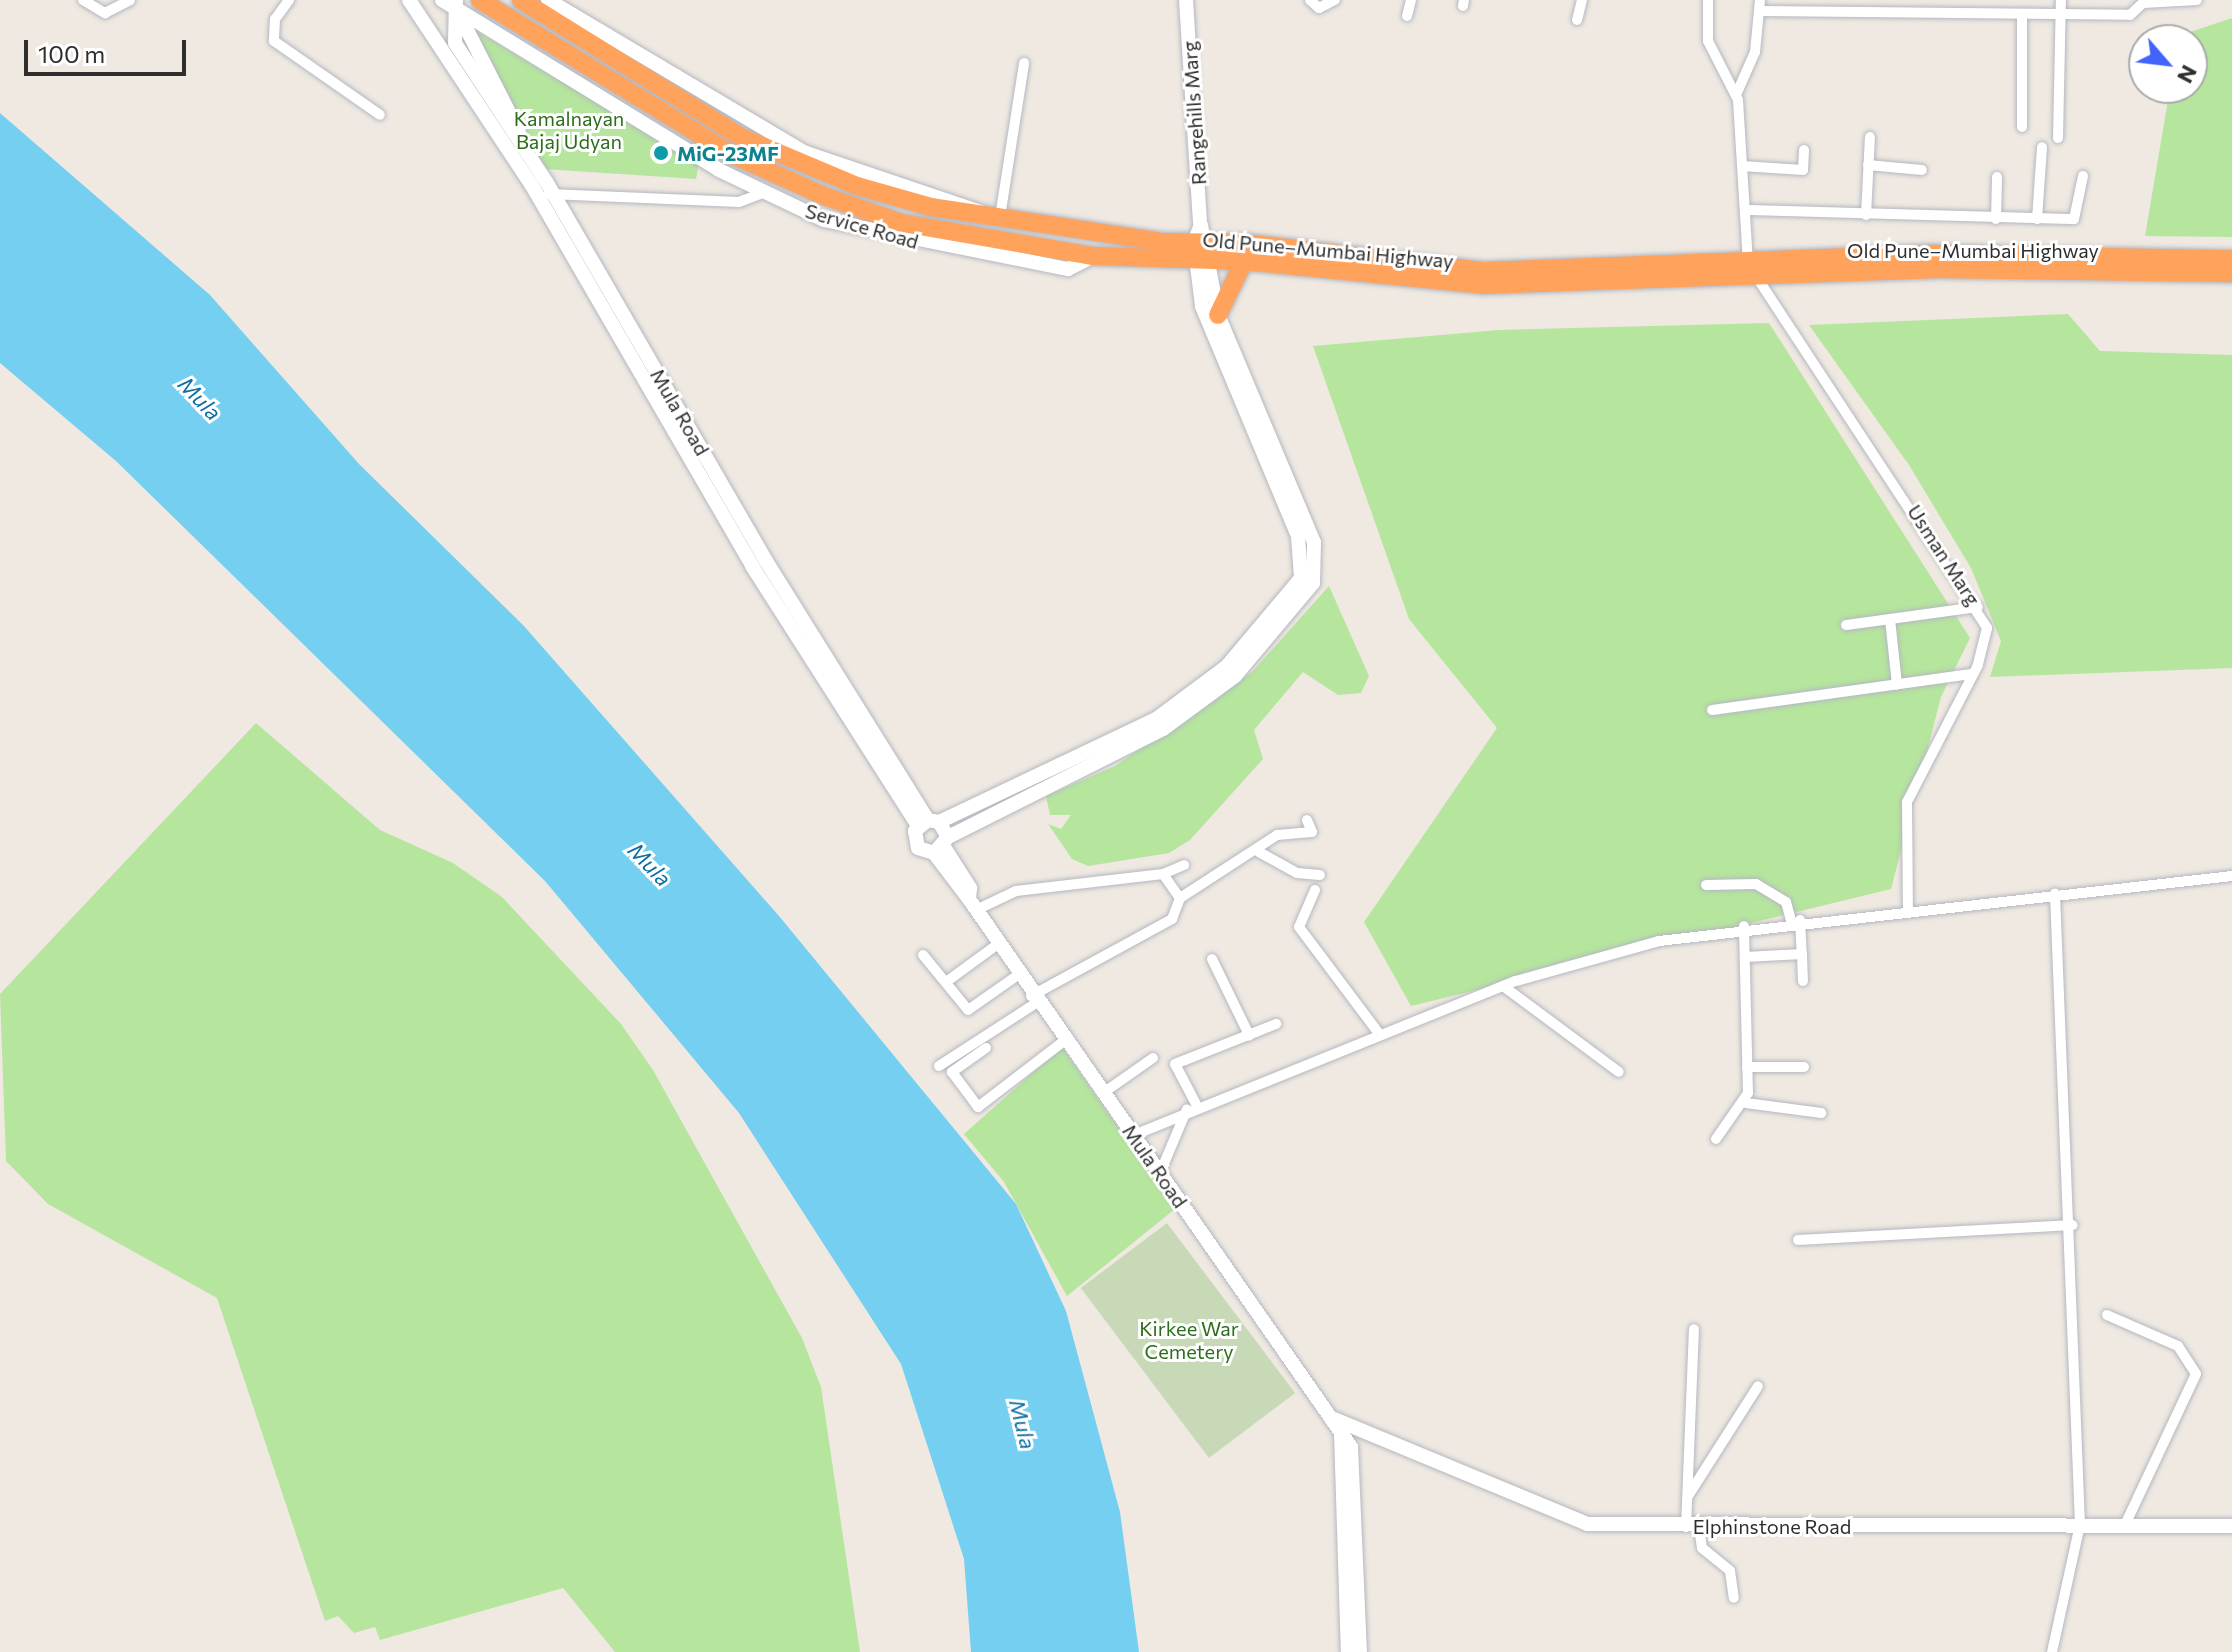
<!DOCTYPE html>
<meta charset="utf-8">
<style>
body{margin:0}
#map{position:relative;width:2232px;height:1652px;overflow:hidden;background:#efe9e1;font-family:Commissioner,sans-serif}
div>[style]{position:absolute}
[style*='--x']{left:calc(var(--x)*1px);top:calc(var(--y)*1px);width:calc(var(--w)*1px);rotate:calc(var(--a)*1deg)}
.green>*{inset:0;background:#b6e59e}
.cemetery>*{inset:0;background:#c8d9b8;transform-origin:0 0}
.water>*{inset:0;background:#75cff0}
.roads{filter:drop-shadow(0 0 2px #b4b7c1) drop-shadow(0 0 2px #b4b7c1)}
.street>*{height:10px;margin:-5px;padding:0 5px;transform-origin:5px;border-radius:5px;background:#fff}
.secondary>*{height:14px;margin:-7px;padding:0 7px;transform-origin:7px;border-radius:7px;background:#fff}
.highway>*{height:18px;margin:-9px;padding:0 9px;transform-origin:9px;border-radius:9px;background:#ffa35c}
.dots>*{width:22px;height:22px;translate:-50% -50%;box-sizing:border-box;border:4px solid #fff;border-radius:50%}
span{translate:-50% -50%;white-space:nowrap;text-align:center;line-height:1.15;-webkit-text-stroke:6px #fff;paint-order:stroke}
.street-label{font-size:20px;color:#2e2e2e}
.park-label{font-size:20px;color:#2c6e1b}
.culture-label{font-size:20px;color:#0d838f;font-weight:700}
.left{translate:0 -50%;text-align:left}
.water-label{font-size:22px;color:#0d6fa3;font-style:italic}
.north{position:absolute;left:2128px;top:24px;width:80px;height:80px;box-sizing:border-box;background:#fff;border:2px solid #ababab;border-radius:50%;rotate:118deg;font-size:22px;font-weight:700;line-height:32px;text-align:center;color:#2e2e2e}
.north::after{content:'';display:block;margin:auto;width:28px;height:36px;background:#4264fb;clip-path:polygon(50% 0,100% 100%,50% 72%,0 100%)}
.scale{position:absolute;left:24px;top:40px;width:162px;height:36px;box-sizing:border-box;border:4px solid #2e2e2e;border-top:0;padding-left:10px;font-size:24px;line-height:28px;white-space:nowrap;color:#2e2e2e;-webkit-text-stroke:6px #fff;paint-order:stroke}
</style>
<div id="map">
<div class="green">
<div style="clip-path:polygon(2232px 18px,2232px 237px,2145px 236px,2170px 88px,2192px 88px,2192px 40px,2178px 36px)"></div>
<div style="clip-path:polygon(469px 27px,699px 162px,696px 179px,544px 169px)"></div>
<div style="clip-path:polygon(2068px 314px,2100px 351px,2232px 355px,2232px 668px,1990px 677px,2001px 641px,1971px 568px,1909px 465px,1809px 325px)"></div>
<div style="clip-path:polygon(1769px 323px,1970px 638px,1941px 697px,1891px 889px,1411px 1006px,1364px 922px,1497px 728px,1409px 619px,1313px 346px,1499px 330px)"></div>
<div style="clip-path:polygon(1329px 586px,1369px 676px,1361px 693px,1338px 695px,1303px 672px,1254px 730px,1263px 759px,1190px 840px,1169px 853px,1088px 866px,1072px 859px,1048px 824px,1061px 829px,1071px 815px,1050px 815px,1046px 796px,1115px 766px,1252px 672px)"></div>
<div style="clip-path:polygon(256px 723px,380px 830px,453px 863px,502px 897px,621px 1024px,653px 1070px,802px 1338px,821px 1387px,860px 1652px,615px 1652px,563px 1588px,380px 1640px,375px 1627px,354px 1633px,338px 1616px,325px 1621px,217px 1298px,48px 1204px,6px 1161px,0 994px)"></div>
<div style="clip-path:polygon(1062px 1047px,1175px 1209px,1067px 1296px,1004px 1182px,964px 1134px)"></div>
</div>
<div class="cemetery">
<div style="left:1167px;top:1223px;width:213px;height:108px;rotate:53deg"></div>
</div>
<div class="water">
<div style="clip-path:polygon(0 113px,210px 295px,359px 464px,523px 625px,779px 916px,1016px 1204px,1066px 1311px,1120px 1512px,1139px 1652px,971px 1652px,964px 1559px,901px 1364px,739px 1113px,545px 881px,116px 461px,0 363px)"></div>
</div>
<div class="roads">
<div class="street">
<div style="--x:83;--y:0;--w:26;--a:31"></div>
<div style="--x:105;--y:13;--w:28;--a:-27"></div>
<div style="--x:289;--y:0;--w:24;--a:126"></div>
<div style="--x:275;--y:19;--w:22;--a:93"></div>
<div style="--x:274;--y:41;--w:129;--a:34.9"></div>
<div style="--x:1310;--y:0;--w:12;--a:42"></div>
<div style="--x:1319;--y:8;--w:18;--a:-27"></div>
<div style="--x:1708;--y:0;--w:41;--a:90"></div>
<div style="--x:1708;--y:41;--w:66;--a:63"></div>
<div style="--x:1738;--y:100;--w:162;--a:86.5"></div>
<div style="--x:1463;--y:6;--w:6;--a:-81"></div>
<div style="--x:1760;--y:11;--w:370;--a:0.6"></div>
<div style="--x:2130;--y:15;--w:18;--a:-43"></div>
<div style="--x:2143;--y:3;--w:54;--a:-3.2"></div>
<div style="--x:1407;--y:16;--w:16;--a:-76"></div>
<div style="--x:1577;--y:20;--w:21;--a:-76"></div>
<div style="--x:1736;--y:95;--w:47;--a:-66.2"></div>
<div style="--x:1755;--y:52;--w:52;--a:-84.5"></div>
<div style="--x:2022;--y:127;--w:111;--a:-90"></div>
<div style="--x:2058;--y:138;--w:138;--a:-88.8"></div>
<div style="--x:1868;--y:165;--w:54;--a:5.3"></div>
<div style="--x:1742;--y:166;--w:61;--a:3.8"></div>
<div style="--x:1803;--y:170;--w:20;--a:-87"></div>
<div style="--x:549;--y:194;--w:190;--a:2.4"></div>
<div style="--x:739;--y:202;--w:28;--a:-21"></div>
<div style="--x:1745;--y:210;--w:329;--a:1.6"></div>
<div style="--x:2074;--y:219;--w:44;--a:-78.2"></div>
<div style="--x:1866;--y:215;--w:78;--a:-87.1"></div>
<div style="--x:1000;--y:217;--w:156;--a:-81.1"></div>
<div style="--x:1996;--y:219;--w:42;--a:-88.6"></div>
<div style="--x:2037;--y:219;--w:72;--a:-86"></div>
<div style="--x:1756;--y:276;--w:421;--a:56.7"></div>
<div style="--x:1987;--y:628;--w:38;--a:104"></div>
<div style="--x:1978;--y:665;--w:154;--a:117.4"></div>
<div style="--x:1907;--y:802;--w:105;--a:89.5"></div>
<div style="--x:1890;--y:619;--w:66;--a:83.9"></div>
<div style="--x:1846;--y:625;--w:133;--a:-7.8"></div>
<div style="--x:1712;--y:710;--w:262;--a:-7.9"></div>
<div style="--x:1259;--y:852;--w:43;--a:28.9"></div>
<div style="--x:1297;--y:873;--w:23;--a:5"></div>
<div style="--x:1163;--y:874;--w:23;--a:-23"></div>
<div style="--x:1706;--y:885;--w:50;--a:-1.1"></div>
<div style="--x:1756;--y:884;--w:35;--a:31"></div>
<div style="--x:1786;--y:902;--w:20;--a:75"></div>
<div style="--x:1315;--y:890;--w:40;--a:113.4"></div>
<div style="--x:1299;--y:927;--w:135;--a:53.1"></div>
<div style="--x:976;--y:910;--w:44;--a:-25.4"></div>
<div style="--x:1016;--y:891;--w:148;--a:-6.6"></div>
<div style="--x:1163;--y:874;--w:29;--a:55"></div>
<div style="--x:1800;--y:920;--w:34;--a:87"></div>
<div style="--x:923;--y:955;--w:71;--a:50.7"></div>
<div style="--x:968;--y:1010;--w:61;--a:-35"></div>
<div style="--x:1745;--y:957;--w:57;--a:-3"></div>
<div style="--x:1802;--y:954;--w:27;--a:88"></div>
<div style="--x:1212;--y:959;--w:85;--a:64"></div>
<div style="--x:946;--y:982;--w:64;--a:-36.2"></div>
<div style="--x:1503;--y:986;--w:144;--a:36.6"></div>
<div style="--x:1031;--y:996;--w:161;--a:-28.6"></div>
<div style="--x:1172;--y:919;--w:22;--a:-69"></div>
<div style="--x:1180;--y:898;--w:116;--a:-33"></div>
<div style="--x:1277;--y:835;--w:35;--a:-5"></div>
<div style="--x:1312;--y:832;--w:13;--a:-113"></div>
<div style="--x:986;--y:1048;--w:42;--a:144.8"></div>
<div style="--x:952;--y:1072;--w:44;--a:53.4"></div>
<div style="--x:978;--y:1107;--w:108;--a:-37.5"></div>
<div style="--x:939;--y:1066;--w:116;--a:-33"></div>
<div style="--x:1747;--y:1067;--w:57;--a:0"></div>
<div style="--x:1103;--y:1093;--w:61;--a:-35"></div>
<div style="--x:1746;--y:1103;--w:76;--a:7.6"></div>
<div style="--x:1196;--y:1104;--w:45;--a:-117.7"></div>
<div style="--x:1175;--y:1064;--w:109;--a:-21.6"></div>
<div style="--x:1134;--y:1135;--w:412;--a:-22"></div>
<div style="--x:1516;--y:981;--w:148;--a:-15.6"></div>
<div style="--x:1659;--y:941;--w:577;--a:-6.47"></div>
<div style="--x:1716;--y:1139;--w:56;--a:-55.2"></div>
<div style="--x:1748;--y:1093;--w:167;--a:-91.4"></div>
<div style="--x:1160;--y:1173;--w:69;--a:-67.1"></div>
<div style="--x:1798;--y:1240;--w:275;--a:-3.1"></div>
<div style="--x:2107;--y:1315;--w:77;--a:23.6"></div>
<div style="--x:2178;--y:1346;--w:33;--a:57"></div>
<div style="--x:2196;--y:1374;--w:167;--a:115.2"></div>
<div style="--x:1688;--y:1496;--w:130;--a:-57.5"></div>
<div style="--x:1686;--y:1527;--w:198;--a:-87.7"></div>
<div style="--x:1699;--y:1527;--w:21;--a:82"></div>
<div style="--x:1702;--y:1548;--w:36;--a:39"></div>
<div style="--x:1730;--y:1571;--w:27;--a:82"></div>
<div style="--x:2052;--y:1652;--w:130;--a:-77.6"></div>
<div style="--x:2080;--y:1525;--w:632;--a:-92.27"></div>
</div>
<div class="secondary">
<div style="--x:409;--y:0;--w:221;--a:56.5"></div>
<div style="--x:531;--y:184;--w:441;--a:59.9"></div>
<div style="--x:752;--y:566;--w:308;--a:57.4"></div>
<div style="--x:442;--y:0;--w:325;--a:31.5"></div>
<div style="--x:719;--y:170;--w:116;--a:25.5"></div>
<div style="--x:824;--y:220;--w:249;--a:11.4"></div>
<div style="--x:1068;--y:269;--w:28;--a:-27"></div>
<div style="--x:456;--y:0;--w:43;--a:91.3"></div>
<div style="--x:455;--y:43;--w:168;--a:56.7"></div>
<div style="--x:547;--y:183;--w:437;--a:59.9"></div>
<div style="--x:766;--y:561;--w:305;--a:58"></div>
<div style="--x:548;--y:0;--w:300;--a:30.7"></div>
<div style="--x:806;--y:153;--w:184;--a:18.7"></div>
<div style="--x:1186;--y:0;--w:225;--a:86.4"></div>
<div style="--x:463;--y:22;--w:123;--a:63"></div>
<div style="--x:939;--y:822;--w:240;--a:-25.4"></div>
<div style="--x:1156;--y:719;--w:89;--a:-36.7"></div>
<div style="--x:1227;--y:666;--w:115;--a:-49.9"></div>
<div style="--x:1301;--y:578;--w:42;--a:-94.1"></div>
<div style="--x:1298;--y:536;--w:249;--a:-112.7"></div>
<div style="--x:1202;--y:306;--w:64;--a:-97.1"></div>
<div style="--x:1194;--y:242;--w:18;--a:-68"></div>
<div style="--x:1201;--y:225;--w:92;--a:79.3"></div>
<div style="--x:1218;--y:315;--w:246;--a:67.1"></div>
<div style="--x:1314;--y:542;--w:41;--a:91.4"></div>
<div style="--x:1313;--y:583;--w:121;--a:130"></div>
<div style="--x:1235;--y:676;--w:89;--a:143.6"></div>
<div style="--x:1163;--y:729;--w:241;--a:153.3"></div>
<div style="--x:944;--y:847;--w:49;--a:57.6"></div>
<div style="--x:970;--y:888;--w:11;--a:95"></div>
<div style="--x:934;--y:853;--w:21;--a:-49"></div>
<div style="--x:948;--y:837;--w:17;--a:-121"></div>
<div style="--x:939;--y:822;--w:11;--a:-170"></div>
<div style="--x:928;--y:820;--w:17;--a:140"></div>
<div style="--x:915;--y:831;--w:17;--a:80"></div>
<div style="--x:918;--y:848;--w:17;--a:17"></div>
<div style="--x:934;--y:853;--w:58;--a:52.7"></div>
<div style="--x:969;--y:899;--w:668;--a:55.12"></div>
<div style="--x:1351;--y:1447;--w:205;--a:87.5"></div>
<div style="--x:1334;--y:1419;--w:274;--a:22.5"></div>
<div style="--x:1587;--y:1524;--w:645;--a:0.18"></div>
<div style="--x:1341;--y:1433;--w:219;--a:88.2"></div>
</div>
<div class="highway">
<div style="--x:480;--y:0;--w:294;--a:31.5"></div>
<div style="--x:731;--y:154;--w:102;--a:24.3"></div>
<div style="--x:824;--y:196;--w:83;--a:19.1"></div>
<div style="--x:902;--y:223;--w:194;--a:9.8"></div>
<div style="--x:1093;--y:256;--w:151;--a:1.9"></div>
<div style="--x:1244;--y:261;--w:240;--a:5.7"></div>
<div style="--x:1483;--y:285;--w:452;--a:-2"></div>
<div style="--x:1935;--y:269;--w:297;--a:0.8"></div>
<div style="--x:521;--y:0;--w:259;--a:31.9"></div>
<div style="--x:741;--y:137;--w:126;--a:22.9"></div>
<div style="--x:857;--y:186;--w:77;--a:15.8"></div>
<div style="--x:931;--y:207;--w:235;--a:8.6"></div>
<div style="--x:1163;--y:242;--w:82;--a:0.7"></div>
<div style="--x:1245;--y:243;--w:241;--a:6.7"></div>
<div style="--x:1484;--y:271;--w:451;--a:-2.2"></div>
<div style="--x:1935;--y:254;--w:297;--a:1"></div>
<div style="--x:1218;--y:315;--w:60;--a:-64.3"></div>
</div>
</div>
<div class="dots">
<div style="left:661px;top:153px;background:#0f9aa8"></div>
</div>
<div class="street-label">
<span style="left:1194px;top:113px;rotate:-94deg">Rangehills Marg</span>
<span style="left:862px;top:226px;rotate:16deg">Service Road</span>
<span style="left:1328px;top:250px;rotate:5deg">Old Pune–Mumbai Highway</span>
<span style="left:1973px;top:250px">Old Pune–Mumbai Highway</span>
<span style="left:680px;top:412px;rotate:60deg">Mula Road</span>
<span style="left:1944px;top:555px;rotate:57deg">Usman Marg</span>
<span style="left:1155px;top:1166px;rotate:55deg">Mula Road</span>
<span style="left:1772px;top:1526px">Elphinstone Road</span>
</div>
<div class="park-label">
<span style="left:569px;top:130px">Kamalnayan<br>Bajaj Udyan</span>
<span style="left:1189px;top:1340px">Kirkee War<br>Cemetery</span>
</div>
<div class="culture-label">
<span class="left" style="left:677px;top:153px">MiG-23MF</span>
</div>
<div class="water-label">
<span style="left:200px;top:398px;rotate:46deg">Mula</span>
<span style="left:650px;top:864px;rotate:46deg">Mula</span>
<span style="left:1023px;top:1424px;rotate:76deg">Mula</span>
</div>
<div class="north">N</div>
<div class="scale">100 m</div>
</div>
